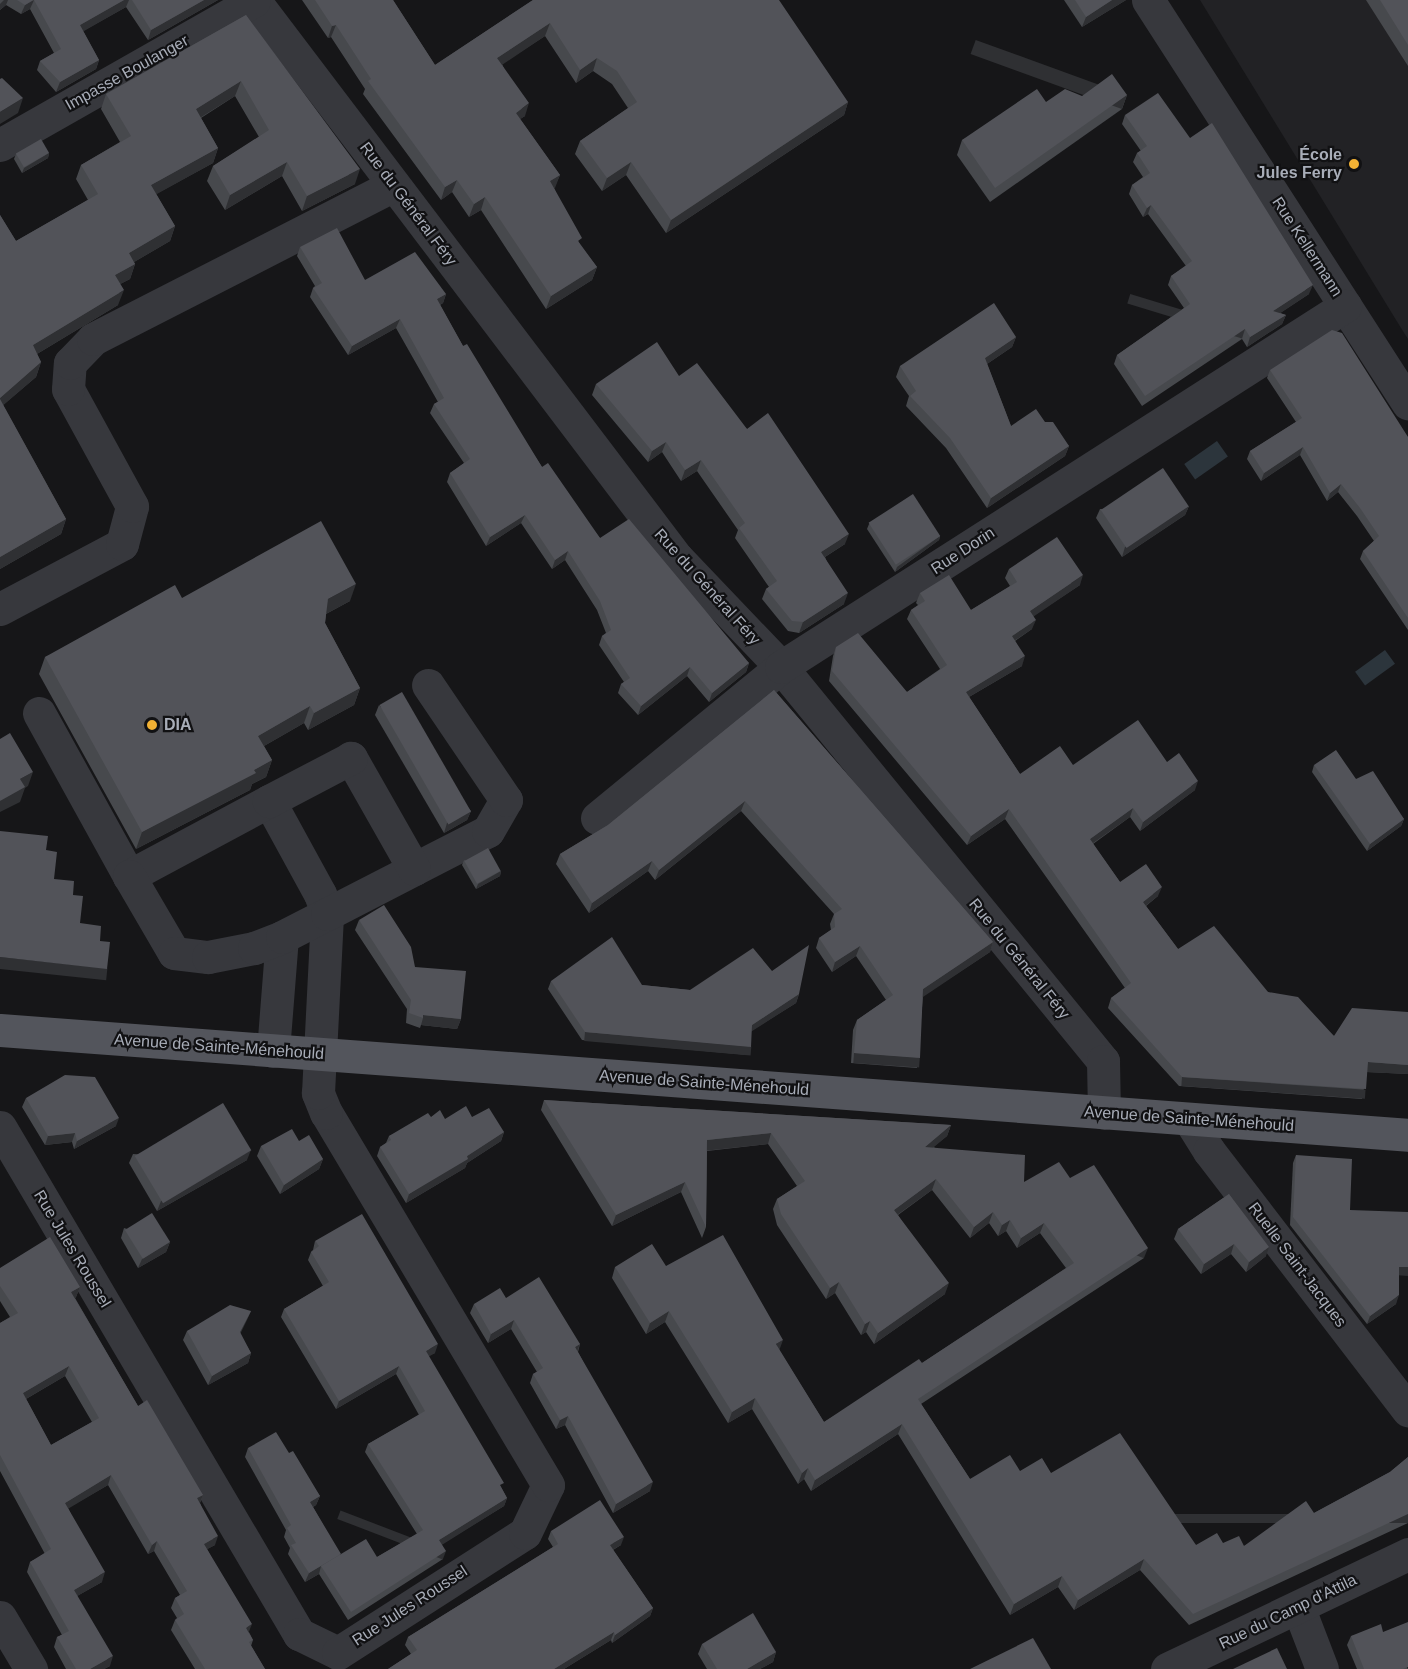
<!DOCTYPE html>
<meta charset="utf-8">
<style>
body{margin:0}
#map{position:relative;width:1408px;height:1669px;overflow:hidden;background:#161618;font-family:Arial,sans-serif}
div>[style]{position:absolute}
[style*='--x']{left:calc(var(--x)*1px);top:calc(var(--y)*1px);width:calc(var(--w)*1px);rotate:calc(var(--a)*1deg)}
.built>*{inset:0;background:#222225}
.water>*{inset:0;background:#2c353c;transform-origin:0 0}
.minor>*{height:33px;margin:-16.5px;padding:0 16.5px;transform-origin:16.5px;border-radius:16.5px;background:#37383d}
.major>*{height:33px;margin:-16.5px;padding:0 16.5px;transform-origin:16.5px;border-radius:16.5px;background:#53555c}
.wall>*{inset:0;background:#47494d}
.shaded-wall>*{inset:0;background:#2f3033;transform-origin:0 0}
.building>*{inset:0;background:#525359;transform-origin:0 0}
.dots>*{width:16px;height:16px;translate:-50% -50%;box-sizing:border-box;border:3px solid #111113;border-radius:50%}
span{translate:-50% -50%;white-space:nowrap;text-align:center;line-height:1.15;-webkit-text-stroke:4.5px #111113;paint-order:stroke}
.street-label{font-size:16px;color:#a8adb8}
.poi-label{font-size:16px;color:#a8adb8;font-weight:700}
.right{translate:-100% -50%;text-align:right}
.left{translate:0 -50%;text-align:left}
</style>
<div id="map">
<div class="built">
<div style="clip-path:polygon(1200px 0,1408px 0,1408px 339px,1401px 328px)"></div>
</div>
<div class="water">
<div style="left:1217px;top:441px;width:19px;height:40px;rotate:55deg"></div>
<div style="left:1385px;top:650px;width:17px;height:37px;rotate:54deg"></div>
</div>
<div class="minor">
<div style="--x:254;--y:0;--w:700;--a:52.84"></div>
<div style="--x:677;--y:558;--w:151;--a:46.3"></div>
<div style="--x:781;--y:667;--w:509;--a:50.74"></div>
<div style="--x:1103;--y:1061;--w:52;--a:88.9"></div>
<div style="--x:1148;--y:0;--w:480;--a:57.2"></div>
<div style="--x:0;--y:145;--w:292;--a:-29.6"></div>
<div style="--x:0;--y:609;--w:138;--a:-28"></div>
<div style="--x:122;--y:544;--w:39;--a:-75"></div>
<div style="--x:132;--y:506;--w:133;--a:-118.7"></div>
<div style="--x:68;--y:389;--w:26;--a:-86"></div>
<div style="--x:70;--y:363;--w:33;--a:-46"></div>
<div style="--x:93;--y:339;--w:338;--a:-27.1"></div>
<div style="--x:39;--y:713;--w:186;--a:61.1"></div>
<div style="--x:597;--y:818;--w:238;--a:-39.4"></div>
<div style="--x:781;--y:667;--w:670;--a:-32.62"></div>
<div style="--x:414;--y:869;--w:83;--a:-27.2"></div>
<div style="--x:488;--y:831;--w:36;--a:-60"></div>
<div style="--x:506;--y:800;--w:139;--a:-124.1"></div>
<div style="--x:273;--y:1051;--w:114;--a:-85.5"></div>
<div style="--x:1189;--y:1119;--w:38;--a:58"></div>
<div style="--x:1209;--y:1151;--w:327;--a:52.5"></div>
<div style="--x:0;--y:1127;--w:589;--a:59.47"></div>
<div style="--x:299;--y:1634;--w:43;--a:26"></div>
<div style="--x:338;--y:1653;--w:222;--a:-32.7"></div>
<div style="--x:525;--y:1533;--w:53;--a:-64.4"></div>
<div style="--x:548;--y:1485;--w:433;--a:-120.8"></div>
<div style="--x:326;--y:1113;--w:22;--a:-112"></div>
<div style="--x:318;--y:1093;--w:179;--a:-87.1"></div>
<div style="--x:327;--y:914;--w:21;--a:-109"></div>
<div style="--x:320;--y:894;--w:106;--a:-118.7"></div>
<div style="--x:269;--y:801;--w:159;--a:151.8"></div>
<div style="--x:129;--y:876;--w:89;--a:59.7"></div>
<div style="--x:174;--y:953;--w:34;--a:7"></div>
<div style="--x:208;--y:957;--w:47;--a:-11.1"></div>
<div style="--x:254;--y:948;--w:30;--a:-21"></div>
<div style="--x:282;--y:937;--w:51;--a:-27.1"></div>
<div style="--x:327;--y:914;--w:98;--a:-27.3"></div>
<div style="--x:414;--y:869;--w:128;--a:-119.6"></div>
<div style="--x:351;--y:758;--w:93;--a:152.3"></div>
<div style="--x:1299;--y:1609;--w:64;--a:69"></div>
<div style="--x:0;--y:1617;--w:61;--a:59.2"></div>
<div style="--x:1167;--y:1669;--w:267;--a:-25.5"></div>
</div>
<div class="major">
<div style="--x:0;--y:1030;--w:1412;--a:4.26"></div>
</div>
<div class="wall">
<div style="clip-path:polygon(0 0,218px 0,148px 40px,126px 7px,83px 31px,99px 60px,96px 69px,56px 92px,37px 70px,40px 61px,54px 53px,30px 9px,21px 14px,6px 5px,0 10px)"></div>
<div style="clip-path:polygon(302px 0,393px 0,435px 65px,533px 0,848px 102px,844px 115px,666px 233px,626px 175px,602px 191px,575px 154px,580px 141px,628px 108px,612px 84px,593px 71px,576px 83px,545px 36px,502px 64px,525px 116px,520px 119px,560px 175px,554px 188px,580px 245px,597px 267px,592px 280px,546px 309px,481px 210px,469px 217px,452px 192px,441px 200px,363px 94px,365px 89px,331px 37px,328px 38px)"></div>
<div style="clip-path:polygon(1064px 0,1126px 0,1082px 27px)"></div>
<div style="clip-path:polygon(1366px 0,1408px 0,1408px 66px)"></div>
<div style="clip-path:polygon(246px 15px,355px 184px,302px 211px,282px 176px,225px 210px,207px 181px,213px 166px,259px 137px,235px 96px,201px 118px,218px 148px,213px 163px,156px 194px,175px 226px,170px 241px,134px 262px,135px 264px,130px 279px,120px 284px,118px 305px,37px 354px,41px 362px,36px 377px,3px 405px,66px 519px,61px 534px,0 569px,0 215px,16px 241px,88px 200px,76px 179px,81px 165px,120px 142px,101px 109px,106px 94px)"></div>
<div style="clip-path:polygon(1127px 95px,1122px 109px,990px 202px,957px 155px,962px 140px,1046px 102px,1082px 96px)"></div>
<div style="clip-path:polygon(1125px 115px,1190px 138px,1309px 294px,1280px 313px,1286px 315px,1282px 324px,1247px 347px,1242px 339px,1142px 406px,1114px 364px,1117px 355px,1184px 308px,1168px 285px,1171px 276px,1186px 266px,1148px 214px,1143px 217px,1129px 194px,1132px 185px,1143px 177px,1133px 162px,1137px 153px,1141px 151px,1122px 124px)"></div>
<div style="clip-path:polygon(49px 153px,48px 158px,22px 173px,14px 159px,16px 154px)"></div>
<div style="clip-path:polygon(300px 247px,365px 280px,446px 294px,443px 303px,440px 305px,463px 346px,542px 467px,600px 538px,749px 663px,746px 672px,709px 702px,687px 676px,638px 715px,618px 693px,621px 684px,624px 682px,599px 645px,602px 636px,606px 633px,597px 610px,565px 560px,552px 569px,521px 523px,486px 546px,447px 482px,450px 473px,464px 463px,430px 413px,434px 404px,438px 402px,396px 328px,348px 355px,310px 297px,313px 288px,315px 286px,297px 256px)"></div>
<div style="clip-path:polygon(1016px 337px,1012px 347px,987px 364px,1011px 426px,1045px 422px,1069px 446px,1065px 456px,987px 508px,946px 448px,906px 406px,909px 396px,896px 377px,900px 366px)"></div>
<div style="clip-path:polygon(1270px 370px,1408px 437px,1408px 630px,1360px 559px,1363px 551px,1374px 541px,1357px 516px,1338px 492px,1327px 501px,1300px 455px,1261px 481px,1247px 459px,1250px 451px,1296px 422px,1267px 378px)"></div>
<div style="clip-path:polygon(679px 376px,747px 429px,845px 544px,825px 557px,844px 604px,799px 633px,788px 631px,762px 599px,766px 589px,769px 587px,735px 538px,738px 530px,697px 471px,681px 481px,662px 452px,648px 462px,592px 395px,596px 384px)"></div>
<div style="clip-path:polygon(1189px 506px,1185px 515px,1122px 557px,1096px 518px,1100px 509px)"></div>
<div style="clip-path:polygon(869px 524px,940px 536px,939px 540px,895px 572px,867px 529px)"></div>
<div style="clip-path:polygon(1009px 569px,1080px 585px,1033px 616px,1032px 629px,1015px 641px,1022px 666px,969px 697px,1020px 774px,1073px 765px,1167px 762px,1195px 790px,1140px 831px,1130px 817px,1093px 844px,1120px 882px,1158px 896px,1146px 906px,1178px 949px,1268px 992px,1334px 1036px,1408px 1012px,1408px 1074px,1367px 1072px,1362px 1099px,1179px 1086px,1108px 1008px,1111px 998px,1125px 988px,1005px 819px,967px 845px,829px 681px,833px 656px,836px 647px,907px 692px,940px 669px,907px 619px,911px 610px,918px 605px,916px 603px,920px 593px,971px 610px,1010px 586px,1005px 578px)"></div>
<div style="clip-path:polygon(182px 598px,350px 601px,326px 614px,325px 623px,360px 688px,354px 705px,308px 730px,304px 723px,264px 746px,272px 760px,266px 777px,252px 784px,250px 790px,136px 849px,39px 674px,45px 657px)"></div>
<div style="clip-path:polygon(774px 690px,993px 942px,990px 952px,923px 996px,917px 1068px,851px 1063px,853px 1030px,857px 1020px,886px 1000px,856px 956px,832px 972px,816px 948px,819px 938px,831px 930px,830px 924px,834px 914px,741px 811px,655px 880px,648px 871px,589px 913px,556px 864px,560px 854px,608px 825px)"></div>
<div style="clip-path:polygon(379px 705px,471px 811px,467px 820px,444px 833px,375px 715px)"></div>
<div style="clip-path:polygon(1314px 765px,1356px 779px,1404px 819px,1401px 826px,1367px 851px,1312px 772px)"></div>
<div style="clip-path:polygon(464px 860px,501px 871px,500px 876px,476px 889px,462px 865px)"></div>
<div style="clip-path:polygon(359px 920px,415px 967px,461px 1019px,457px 1029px,421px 1025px,420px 1028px,406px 1023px,407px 1009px,355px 930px)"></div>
<div style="clip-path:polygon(772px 971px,799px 994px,796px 1003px,751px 1031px,748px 1055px,582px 1040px,548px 989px,551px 981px,642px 985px,690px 990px)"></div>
<div style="clip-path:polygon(26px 1098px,116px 1126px,74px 1149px,72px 1142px,45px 1145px,22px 1107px)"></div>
<div style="clip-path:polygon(544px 1100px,951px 1125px,947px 1136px,933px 1147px,1024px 1182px,1070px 1178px,1144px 1258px,921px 1404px,970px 1479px,1020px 1471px,1051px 1473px,1196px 1545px,1223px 1543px,1244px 1546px,1314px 1513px,1390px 1472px,1408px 1457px,1408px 1523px,1189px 1625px,1140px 1570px,1074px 1610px,1058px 1587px,1010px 1615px,898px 1434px,811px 1491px,804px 1479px,798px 1484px,752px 1409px,728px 1423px,665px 1322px,646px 1334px,612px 1278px,615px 1267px,666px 1266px,779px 1350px,824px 1422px,922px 1363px,1066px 1268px,1040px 1233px,1017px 1248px,1006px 1231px,998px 1236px,989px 1223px,970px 1238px,932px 1190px,898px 1215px,945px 1294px,874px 1344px,866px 1332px,861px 1335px,835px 1293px,826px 1299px,777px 1225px,773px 1209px,777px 1199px,797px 1186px,768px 1144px,707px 1151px,706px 1227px,702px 1238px,681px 1192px,612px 1226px,541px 1110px)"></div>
<div style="clip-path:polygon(431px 1117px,445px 1119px,472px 1117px,504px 1132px,501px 1141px,467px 1163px,465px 1168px,406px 1203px,377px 1156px,380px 1147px,386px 1143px,389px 1136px)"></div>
<div style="clip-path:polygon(299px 1141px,323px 1159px,319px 1169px,280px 1194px,257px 1156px,261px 1146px)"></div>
<div style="clip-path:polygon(133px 1154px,247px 1160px,157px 1211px,129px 1163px)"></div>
<div style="clip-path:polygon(1296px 1155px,1350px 1210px,1399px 1276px,1396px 1304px,1367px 1324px,1290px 1225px,1293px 1163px)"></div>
<div style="clip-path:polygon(1229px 1194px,1266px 1256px,1246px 1272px,1231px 1254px,1201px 1274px,1174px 1239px,1178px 1229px)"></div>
<div style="clip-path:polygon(124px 1228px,170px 1242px,166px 1252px,138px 1268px,121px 1238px)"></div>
<div style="clip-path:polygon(315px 1241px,435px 1353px,428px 1356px,507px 1498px,504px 1506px,442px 1544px,443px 1559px,348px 1620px,319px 1574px,305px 1582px,288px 1554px,290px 1548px,284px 1537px,286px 1530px,245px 1457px,248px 1448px,289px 1453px,320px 1496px,316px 1505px,313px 1507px,340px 1555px,377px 1557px,417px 1534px,365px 1452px,368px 1444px,419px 1415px,396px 1374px,336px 1409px,281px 1317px,284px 1309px,323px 1286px,308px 1260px,311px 1252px,313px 1250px)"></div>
<div style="clip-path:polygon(evenodd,0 1268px,80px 1287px,76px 1297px,75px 1298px,138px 1406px,203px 1495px,200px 1503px,215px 1545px,207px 1549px,253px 1640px,251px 1646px,265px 1669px,195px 1669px,171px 1630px,175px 1620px,177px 1618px,171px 1608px,175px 1598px,180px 1595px,154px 1551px,148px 1554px,108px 1485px,68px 1508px,102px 1582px,77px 1596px,110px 1666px,104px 1669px,66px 1669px,54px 1647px,57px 1637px,62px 1635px,27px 1572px,30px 1562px,45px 1554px,0 1471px,0 1323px,10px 1317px,0 1301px,0 1268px,65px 1376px,92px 1422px,51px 1445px,26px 1399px,65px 1376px)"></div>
<div style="clip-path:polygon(506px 1298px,580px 1344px,578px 1352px,650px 1491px,613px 1513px,565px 1425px,556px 1429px,530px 1383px,533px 1374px,537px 1372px,511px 1329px,488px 1343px,470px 1313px,474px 1304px)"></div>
<div style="clip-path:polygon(251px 1311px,240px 1334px,251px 1353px,248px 1363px,208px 1385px,183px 1340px,187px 1331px)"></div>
<div style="clip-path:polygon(551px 1531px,621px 1545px,613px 1550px,653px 1608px,650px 1616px,612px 1643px,611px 1640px,564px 1669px,388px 1669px,411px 1654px,405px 1645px,408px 1637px,553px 1547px,548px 1539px)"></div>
<div style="clip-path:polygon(1383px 1632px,1408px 1669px,1357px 1669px,1347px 1645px,1351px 1636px)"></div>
<div style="clip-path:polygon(702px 1644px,776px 1652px,773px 1662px,760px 1669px,707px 1669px,698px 1654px)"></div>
</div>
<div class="shaded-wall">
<div style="clip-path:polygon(4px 0,8px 0,6px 5px,0 10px,0 4px)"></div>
<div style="clip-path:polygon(34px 0,30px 9px,21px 14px,25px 5px)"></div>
<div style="clip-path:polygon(124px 0,129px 0,126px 7px,77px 35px,80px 25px)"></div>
<div style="clip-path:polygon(204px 0,218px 0,148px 40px,151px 30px)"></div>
<div style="clip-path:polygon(1112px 0,1126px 0,1082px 27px,1086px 17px)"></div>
<div style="clip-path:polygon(550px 23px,545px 36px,493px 71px,497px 58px)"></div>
<div style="clip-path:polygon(336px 25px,331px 37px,328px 38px,332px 26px)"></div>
<div style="clip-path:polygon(597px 58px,593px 71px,576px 83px,580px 70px)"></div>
<div style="clip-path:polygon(99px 60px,96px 69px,56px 92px,60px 82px)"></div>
<div style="clip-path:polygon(241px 81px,235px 96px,190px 124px,196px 109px)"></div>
<div style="left:1127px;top:95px;width:15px;height:161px;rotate:110deg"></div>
<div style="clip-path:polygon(23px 98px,18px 113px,0 124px,0 112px)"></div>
<div style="clip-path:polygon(848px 102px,844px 115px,666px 233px,671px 220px)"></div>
<div style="clip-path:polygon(529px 103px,525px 116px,511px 125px,516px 113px)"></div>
<div style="clip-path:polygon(218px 148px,213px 163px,146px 200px,151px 185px)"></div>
<div style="clip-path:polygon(49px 153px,48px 158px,22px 173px,24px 168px)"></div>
<div style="clip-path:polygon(287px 162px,282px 176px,225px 210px,230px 195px)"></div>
<div style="clip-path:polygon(631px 162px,626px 175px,602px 191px,607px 178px)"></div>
<div style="clip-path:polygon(360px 169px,355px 184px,302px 211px,307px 196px)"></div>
<div style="clip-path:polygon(560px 175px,555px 188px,546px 194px,550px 181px)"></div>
<div style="clip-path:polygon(457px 180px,452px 192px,441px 200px,445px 187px)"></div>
<div style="clip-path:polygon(485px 197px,481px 210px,469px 217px,474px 204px)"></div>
<div style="clip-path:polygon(1151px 205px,1148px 214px,1143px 217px,1147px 208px)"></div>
<div style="clip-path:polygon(175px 226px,170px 241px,124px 268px,129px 253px)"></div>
<div style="clip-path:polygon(135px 264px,130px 279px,109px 290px,115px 275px)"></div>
<div style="clip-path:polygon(597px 267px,592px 280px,546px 309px,551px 296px)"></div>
<div style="clip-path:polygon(1313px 285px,1309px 294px,1270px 320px,1273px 311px)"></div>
<div style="clip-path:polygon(124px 290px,118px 305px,27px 360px,33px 345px)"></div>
<div style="clip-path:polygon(446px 294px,443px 303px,434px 308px,437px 299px)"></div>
<div style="clip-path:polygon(1286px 315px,1282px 324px,1247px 347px,1250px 337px)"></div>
<div style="clip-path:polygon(400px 319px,396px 328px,348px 355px,352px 346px)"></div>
<div style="left:1245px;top:329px;width:10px;height:120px;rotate:107deg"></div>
<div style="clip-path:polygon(1016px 337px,1012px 347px,981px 368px,985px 358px)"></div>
<div style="clip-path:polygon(41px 362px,36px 377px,0 408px,0 398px)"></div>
<div style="clip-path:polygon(666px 442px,662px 452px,648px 462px,652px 451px)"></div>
<div style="clip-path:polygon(1069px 446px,1065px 456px,987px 508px,991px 498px)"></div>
<div style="clip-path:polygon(1303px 447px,1300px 455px,1261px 481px,1264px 473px)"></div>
<div style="clip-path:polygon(701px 460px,697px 471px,681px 481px,685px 470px)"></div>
<div style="clip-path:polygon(1341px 484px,1338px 492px,1327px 501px,1330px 493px)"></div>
<div style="clip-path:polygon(1189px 506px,1185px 515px,1122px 557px,1125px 547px)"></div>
<div style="clip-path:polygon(525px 515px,521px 523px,486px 546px,490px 537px)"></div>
<div style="clip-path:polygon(66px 519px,61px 534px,0 569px,0 557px)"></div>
<div style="clip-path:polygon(849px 534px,845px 544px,817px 562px,821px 552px)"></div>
<div style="clip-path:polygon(940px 536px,939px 540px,895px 572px,897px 567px)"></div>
<div style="clip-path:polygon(568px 551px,565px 560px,552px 569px,555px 560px)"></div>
<div style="clip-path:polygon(1083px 575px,1080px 585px,1027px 621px,1030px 611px)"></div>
<div style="clip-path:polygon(356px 584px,350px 601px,322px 616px,328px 599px)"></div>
<div style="clip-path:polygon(848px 593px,844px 604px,799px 633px,803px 622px)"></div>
<div style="clip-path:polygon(1036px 620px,1032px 629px,1008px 645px,1012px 636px)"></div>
<div style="clip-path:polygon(1025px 656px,1022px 666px,962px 701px,966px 692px)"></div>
<div style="clip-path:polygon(749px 663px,746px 672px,709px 702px,712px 693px)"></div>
<div style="clip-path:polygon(690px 667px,687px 676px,638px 715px,641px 706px)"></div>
<div style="clip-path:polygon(360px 688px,354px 705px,308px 730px,314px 713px)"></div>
<div style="clip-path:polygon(310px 706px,304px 723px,252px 753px,258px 736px)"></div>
<div style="clip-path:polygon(272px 760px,266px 777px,252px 784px,250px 790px,136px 849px,142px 832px)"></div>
<div style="clip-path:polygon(33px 772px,28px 786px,25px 788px,20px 802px,0 812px,0 801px,20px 779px)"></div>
<div style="clip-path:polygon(1198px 781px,1195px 790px,1140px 831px,1143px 822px)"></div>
<div style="clip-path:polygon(745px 801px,741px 811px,655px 880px,659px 870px)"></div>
<div style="clip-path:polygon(1133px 808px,1130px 817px,1086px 848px,1090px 839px)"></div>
<div style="clip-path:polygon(1009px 809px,1005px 819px,967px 845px,971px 836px)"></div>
<div style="clip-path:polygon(471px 811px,467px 820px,444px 833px,447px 823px)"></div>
<div style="clip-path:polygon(1404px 819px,1401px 826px,1367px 851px,1370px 844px)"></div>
<div style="clip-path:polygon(652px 861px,648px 871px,589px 913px,592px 903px)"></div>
<div style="clip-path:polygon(501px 871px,500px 876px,476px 889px,478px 884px)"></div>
<div style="clip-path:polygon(1162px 887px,1158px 896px,1139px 911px,1143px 902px)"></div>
<div style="clip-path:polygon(993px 942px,990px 952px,920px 999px,923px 989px)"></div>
<div style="clip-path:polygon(860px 946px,856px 956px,832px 972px,835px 962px)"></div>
<div style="left:0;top:957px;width:108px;height:12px;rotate:6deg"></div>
<div style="clip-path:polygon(799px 994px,796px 1003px,749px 1033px,752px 1025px)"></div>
<div style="clip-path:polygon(423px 1015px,461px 1019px,457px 1029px,421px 1025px,423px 1018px)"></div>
<div style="left:585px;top:1032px;width:167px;height:9px;rotate:5deg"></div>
<div style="left:854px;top:1053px;width:66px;height:10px;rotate:4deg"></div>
<div style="clip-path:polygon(1368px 1062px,1408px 1065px,1408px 1074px,1365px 1072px)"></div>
<div style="left:1182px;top:1077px;width:184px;height:9px;rotate:4deg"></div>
<div style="clip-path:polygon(119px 1118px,116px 1126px,74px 1149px,77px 1141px)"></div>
<div style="clip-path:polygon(951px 1125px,947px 1136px,921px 1158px,925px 1147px)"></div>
<div style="clip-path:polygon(504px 1132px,501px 1141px,467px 1163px,465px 1168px,406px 1203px,409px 1194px)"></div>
<div style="clip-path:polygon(75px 1133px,72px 1142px,45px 1145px,48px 1136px)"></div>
<div style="clip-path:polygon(771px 1133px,768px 1144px,703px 1151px,707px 1140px)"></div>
<div style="clip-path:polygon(251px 1150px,247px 1160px,157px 1211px,161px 1201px)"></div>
<div style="clip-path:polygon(323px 1159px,319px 1169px,280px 1194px,284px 1185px)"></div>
<div style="clip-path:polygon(936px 1179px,932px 1190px,890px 1220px,894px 1210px)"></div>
<div style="clip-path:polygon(685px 1182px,681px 1192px,612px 1226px,616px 1215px)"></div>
<div style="clip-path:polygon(993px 1212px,989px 1223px,970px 1238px,974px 1227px)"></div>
<div style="clip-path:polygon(1010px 1220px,1006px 1231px,998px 1236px,1002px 1225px)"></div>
<div style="clip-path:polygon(1044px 1223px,1040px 1233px,1017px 1248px,1021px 1238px)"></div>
<div style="clip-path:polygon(170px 1242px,166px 1252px,138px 1268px,142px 1259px)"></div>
<div style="clip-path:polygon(1234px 1244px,1231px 1254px,1201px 1274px,1204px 1264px)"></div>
<div style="clip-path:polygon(1269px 1247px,1266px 1256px,1246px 1272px,1249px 1262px)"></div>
<div style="left:1148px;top:1248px;width:11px;height:275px;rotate:112deg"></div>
<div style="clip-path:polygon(1399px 1267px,1408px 1267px,1408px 1276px,1395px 1275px)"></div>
<div style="clip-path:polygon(839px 1282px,835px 1293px,826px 1299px,830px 1288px)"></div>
<div style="clip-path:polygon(949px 1283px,945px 1294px,874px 1344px,878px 1333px)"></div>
<div style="clip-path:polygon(80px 1287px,76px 1297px,68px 1302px,71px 1292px)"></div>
<div style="clip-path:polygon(1399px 1295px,1396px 1304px,1367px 1324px,1370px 1316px)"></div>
<div style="clip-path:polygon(251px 1311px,247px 1320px,236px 1342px,240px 1332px)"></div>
<div style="clip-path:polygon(669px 1311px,665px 1322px,646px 1334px,650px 1323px)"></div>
<div style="clip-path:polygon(514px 1320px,511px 1329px,488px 1343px,491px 1334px)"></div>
<div style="clip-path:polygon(870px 1321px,866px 1332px,861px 1335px,865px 1324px)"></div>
<div style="clip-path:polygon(783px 1340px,779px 1351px,776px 1344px)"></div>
<div style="clip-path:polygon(438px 1344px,435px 1353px,423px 1360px,426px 1351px)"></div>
<div style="clip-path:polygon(580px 1344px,577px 1352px,575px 1347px)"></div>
<div style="clip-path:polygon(251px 1353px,248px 1363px,208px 1385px,212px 1376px)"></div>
<div style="clip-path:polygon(69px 1366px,65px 1376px,19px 1403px,23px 1393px)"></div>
<div style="clip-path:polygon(399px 1366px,396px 1374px,336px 1409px,339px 1401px)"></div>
<div style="clip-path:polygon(755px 1398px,752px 1409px,728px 1423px,732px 1412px)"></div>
<div style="clip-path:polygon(568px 1416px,565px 1425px,556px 1429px,560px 1420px)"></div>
<div style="clip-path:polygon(902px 1424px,898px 1434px,811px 1491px,815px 1480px)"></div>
<div style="clip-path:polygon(808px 1468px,804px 1479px,798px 1484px,802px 1473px)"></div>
<div style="clip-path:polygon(111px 1475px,108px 1485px,61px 1513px,65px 1503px)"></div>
<div style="clip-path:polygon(653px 1482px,650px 1491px,613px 1513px,616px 1504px)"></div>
<div style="clip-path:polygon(203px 1495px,199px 1505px,197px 1498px)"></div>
<div style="clip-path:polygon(320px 1496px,316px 1505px,306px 1511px,310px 1502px)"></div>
<div style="clip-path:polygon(507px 1498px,504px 1506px,437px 1548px,439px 1540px)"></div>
<div style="left:1408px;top:1514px;width:9px;height:237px;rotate:90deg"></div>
<div style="clip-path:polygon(218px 1536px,215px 1545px,200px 1553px,204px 1544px)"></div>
<div style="clip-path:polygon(624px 1537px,621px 1545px,607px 1553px,610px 1545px)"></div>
<div style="clip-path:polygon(157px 1541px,154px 1551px,148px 1554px,152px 1545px)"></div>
<div style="left:446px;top:1551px;width:9px;height:113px;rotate:111deg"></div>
<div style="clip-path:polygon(341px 1554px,321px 1566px,319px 1574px,305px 1582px,309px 1573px)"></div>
<div style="clip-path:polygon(1144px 1559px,1140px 1570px,1074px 1610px,1078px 1600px)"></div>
<div style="clip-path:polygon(105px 1572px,102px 1582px,70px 1600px,74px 1590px)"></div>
<div style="clip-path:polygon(1062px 1576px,1058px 1587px,1010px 1615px,1014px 1604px)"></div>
<div style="clip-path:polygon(653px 1608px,650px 1616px,612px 1643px,615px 1635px)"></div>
<div style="clip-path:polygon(252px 1624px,248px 1634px,246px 1628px)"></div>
<div style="clip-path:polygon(614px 1632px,611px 1640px,564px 1669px,554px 1669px)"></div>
<div style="clip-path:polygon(776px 1652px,773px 1662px,760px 1669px,747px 1669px)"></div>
<div style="clip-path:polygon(113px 1656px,110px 1666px,104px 1669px,90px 1669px)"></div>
</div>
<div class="building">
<div style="clip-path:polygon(17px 0,33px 0,25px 5px)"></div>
<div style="clip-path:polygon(34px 0,124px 0,80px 25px,99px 60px,60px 82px,40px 61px,61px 49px)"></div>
<div style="clip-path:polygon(132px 0,204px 0,151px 30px)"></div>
<div style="clip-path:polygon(315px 0,393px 0,435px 65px,533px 0,779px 0,848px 102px,671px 220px,631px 162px,607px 178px,580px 141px,637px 102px,617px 71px,597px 58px,580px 70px,550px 23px,497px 58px,529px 103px,516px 113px,560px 175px,550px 181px,582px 238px,578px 241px,597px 267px,551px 296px,485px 197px,474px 204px,457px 180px,445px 187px,368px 81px,371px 79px,336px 25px,332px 26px)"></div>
<div style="clip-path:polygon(1075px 0,1112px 0,1086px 17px)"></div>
<div style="clip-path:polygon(1380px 0,1408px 0,1408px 45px)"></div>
<div style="clip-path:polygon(246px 15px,360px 169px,307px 196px,287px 162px,230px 195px,213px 166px,269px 130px,241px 81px,196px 109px,218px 148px,151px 185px,175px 226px,129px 253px,135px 264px,115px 275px,124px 290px,33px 345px,41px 362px,0 398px,0 215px,16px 241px,98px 194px,81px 165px,131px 136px,106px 94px)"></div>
<div style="clip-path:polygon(1112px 74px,1127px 95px,995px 188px,962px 140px,1037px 89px,1046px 102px,1065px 89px,1082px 96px)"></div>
<div style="clip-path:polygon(2px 78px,23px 98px,0 112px,0 79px)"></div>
<div style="clip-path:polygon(1158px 93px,1190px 138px,1212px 123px,1313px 285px,1273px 311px,1286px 315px,1250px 337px,1245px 329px,1145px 396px,1117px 355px,1190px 304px,1171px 276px,1192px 261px,1151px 205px,1147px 208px,1132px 185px,1150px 173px,1137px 153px,1147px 146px,1125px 115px)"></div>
<div style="left:41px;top:139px;width:16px;height:29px;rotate:60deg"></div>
<div style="clip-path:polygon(337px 228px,365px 280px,415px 252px,446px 294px,437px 299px,463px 346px,467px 344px,542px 467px,548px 463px,600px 538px,629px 519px,749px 663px,712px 693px,690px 667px,641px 706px,621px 684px,630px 678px,602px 636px,611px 630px,600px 601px,568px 551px,555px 560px,525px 515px,490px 537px,450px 473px,470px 459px,434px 404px,444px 398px,400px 319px,352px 346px,313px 288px,322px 283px,300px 247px)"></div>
<div style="clip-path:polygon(994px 303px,1016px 337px,985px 358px,1011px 426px,1036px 409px,1045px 422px,1053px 422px,1069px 446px,991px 498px,950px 438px,910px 396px,916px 391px,900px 366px)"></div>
<div style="clip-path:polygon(1332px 330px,1342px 333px,1408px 437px,1408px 618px,1363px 551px,1379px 536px,1360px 508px,1341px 484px,1330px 493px,1303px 447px,1264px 473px,1250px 451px,1302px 418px,1270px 370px)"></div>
<div style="clip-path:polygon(657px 342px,679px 376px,697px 363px,747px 429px,768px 413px,849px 534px,821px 552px,848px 593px,803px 622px,792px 621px,766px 589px,777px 581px,739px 528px,745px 523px,701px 460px,685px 470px,666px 442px,652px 451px,596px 384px)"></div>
<div style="clip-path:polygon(0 399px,66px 519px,0 557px)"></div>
<div style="left:1163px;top:468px;width:46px;height:75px;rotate:56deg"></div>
<div style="left:913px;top:494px;width:50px;height:53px;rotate:57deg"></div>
<div style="clip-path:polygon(321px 521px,356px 584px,328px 599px,325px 623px,360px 688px,314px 713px,310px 706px,258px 736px,272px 760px,254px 770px,256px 773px,142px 832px,45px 657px,175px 585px,182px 598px)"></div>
<div style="clip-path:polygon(1057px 537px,1083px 575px,1030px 611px,1036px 620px,1012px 636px,1025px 656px,966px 692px,1020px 774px,1060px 746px,1073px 765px,1138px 720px,1167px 762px,1179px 753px,1198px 781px,1143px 822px,1133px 808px,1090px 839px,1120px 882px,1146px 864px,1162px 887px,1143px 902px,1178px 949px,1214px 926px,1268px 992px,1298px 997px,1334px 1036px,1352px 1008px,1408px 1012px,1408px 1065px,1368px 1062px,1366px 1089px,1182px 1077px,1111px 998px,1131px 983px,1009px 809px,971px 836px,832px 671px,836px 647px,858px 633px,907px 692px,947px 665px,911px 610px,925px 601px,920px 593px,949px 575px,971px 610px,1017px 582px,1009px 569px)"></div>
<div style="clip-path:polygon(774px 690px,993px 942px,923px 989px,920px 1058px,854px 1053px,857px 1020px,893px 995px,860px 946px,835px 962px,819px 938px,835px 927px,834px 914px,842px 909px,745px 801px,659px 870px,652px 861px,592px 903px,560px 854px,608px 825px)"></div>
<div style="left:402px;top:692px;width:138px;height:26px;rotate:60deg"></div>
<div style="clip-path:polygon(10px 733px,33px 772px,20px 779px,25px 787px,0 801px,0 739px)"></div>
<div style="clip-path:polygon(1336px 750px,1356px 779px,1373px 771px,1404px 819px,1370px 844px,1314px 765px)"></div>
<div style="clip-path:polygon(0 831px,48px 836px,46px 850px,57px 852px,54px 879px,74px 881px,73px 895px,83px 896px,80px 923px,101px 926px,100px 941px,110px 942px,107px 969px,0 957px)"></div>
<div style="left:488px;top:848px;width:26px;height:27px;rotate:61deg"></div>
<div style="clip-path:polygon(384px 905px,411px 947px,415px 967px,466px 971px,461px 1019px,423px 1015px,423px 1018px,409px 1013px,411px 1000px,359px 920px)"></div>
<div style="clip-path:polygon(612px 937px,642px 985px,690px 990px,753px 948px,772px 971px,809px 945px,799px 994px,752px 1025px,751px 1047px,585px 1032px,551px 981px)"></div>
<div style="clip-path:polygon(65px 1075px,95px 1077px,119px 1118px,77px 1141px,75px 1133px,48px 1136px,26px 1098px)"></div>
<div style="clip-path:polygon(544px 1100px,951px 1125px,925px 1147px,1025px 1155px,1024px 1182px,1059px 1162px,1070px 1178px,1094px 1165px,1148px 1248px,918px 1399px,970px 1479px,1010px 1455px,1020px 1471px,1042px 1458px,1051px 1473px,1120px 1433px,1196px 1545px,1217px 1533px,1223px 1543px,1239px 1536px,1244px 1546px,1306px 1501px,1314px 1513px,1390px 1472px,1408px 1457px,1408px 1514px,1193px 1614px,1144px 1559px,1078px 1600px,1062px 1576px,1014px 1604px,902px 1424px,815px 1480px,808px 1468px,802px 1473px,755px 1398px,732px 1412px,669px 1311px,650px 1323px,615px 1267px,652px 1244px,666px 1266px,723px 1235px,783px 1340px,776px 1344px,824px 1422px,919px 1359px,922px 1363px,1074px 1263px,1044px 1223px,1021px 1238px,1010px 1220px,1002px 1225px,993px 1212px,974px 1227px,936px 1179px,894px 1210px,949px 1283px,878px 1333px,870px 1321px,865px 1324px,839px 1282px,830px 1288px,781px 1214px,777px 1199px,805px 1181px,771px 1133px,707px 1140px,706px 1227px,685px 1182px,616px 1215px)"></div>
<div style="left:223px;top:1103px;width:55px;height:103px;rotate:59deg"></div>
<div style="clip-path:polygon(466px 1106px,472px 1117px,489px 1108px,504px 1132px,467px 1156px,468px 1159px,409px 1194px,380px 1147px,391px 1140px,389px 1136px,428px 1113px,431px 1117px,440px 1110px,445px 1119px)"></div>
<div style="clip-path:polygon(292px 1129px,299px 1141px,309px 1135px,323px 1159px,284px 1185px,261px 1146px)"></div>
<div style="clip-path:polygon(1296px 1155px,1352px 1159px,1350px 1210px,1408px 1212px,1408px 1267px,1399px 1267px,1399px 1295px,1370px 1316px,1293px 1217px)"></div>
<div style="clip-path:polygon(1229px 1194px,1269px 1247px,1249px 1262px,1234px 1244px,1204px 1264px,1178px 1229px)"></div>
<div style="left:152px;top:1213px;width:34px;height:32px;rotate:58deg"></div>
<div style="clip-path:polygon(362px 1214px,438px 1344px,426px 1351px,504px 1483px,500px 1485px,507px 1498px,439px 1540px,446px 1551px,351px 1612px,321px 1566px,366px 1539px,377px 1557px,423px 1530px,368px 1444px,425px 1411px,399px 1366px,339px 1401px,284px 1309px,329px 1282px,311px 1252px,319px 1246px,315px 1241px)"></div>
<div style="clip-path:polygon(evenodd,50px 1237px,80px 1287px,71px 1292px,138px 1406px,147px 1400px,203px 1495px,197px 1498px,218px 1536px,204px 1544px,252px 1624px,246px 1628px,253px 1640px,249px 1642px,265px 1669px,205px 1669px,175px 1620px,184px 1614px,175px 1598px,187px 1591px,157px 1541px,152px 1545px,111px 1475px,65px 1503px,105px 1572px,74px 1590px,113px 1656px,90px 1669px,76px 1669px,57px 1637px,69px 1631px,30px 1562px,51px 1549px,0 1455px,0 1323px,18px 1313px,0 1286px,0 1268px,50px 1237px,69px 1366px,99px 1418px,51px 1445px,23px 1393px,69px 1366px)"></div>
<div style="clip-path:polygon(539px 1277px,580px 1344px,575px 1347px,653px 1482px,616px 1504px,568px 1416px,560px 1420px,533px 1374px,543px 1368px,514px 1320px,491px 1334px,474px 1304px,500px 1288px,506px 1298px)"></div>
<div style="clip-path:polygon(230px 1305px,251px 1311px,240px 1332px,251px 1353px,212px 1376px,187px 1331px)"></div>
<div style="clip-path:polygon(276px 1432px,289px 1453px,293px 1451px,320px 1496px,310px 1502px,341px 1554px,309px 1573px,291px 1545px,296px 1543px,287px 1528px,291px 1525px,248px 1448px)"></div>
<div style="clip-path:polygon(600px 1500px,624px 1537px,610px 1545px,653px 1608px,615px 1635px,614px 1632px,554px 1669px,388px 1669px,417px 1650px,408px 1637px,558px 1544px,551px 1531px)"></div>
<div style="clip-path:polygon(753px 1613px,776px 1652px,747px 1669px,717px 1669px,702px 1644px)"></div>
<div style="clip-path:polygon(1408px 1622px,1408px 1667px,1403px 1669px,1364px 1669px,1351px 1636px,1381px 1624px,1383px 1632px)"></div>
<div style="clip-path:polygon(1033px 1638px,1051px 1669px,970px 1669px)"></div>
<div style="clip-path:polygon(1277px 1648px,1287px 1669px,1233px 1669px)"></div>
</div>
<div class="dots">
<div style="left:1354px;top:164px;background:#f2b134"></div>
<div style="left:152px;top:725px;background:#f2b134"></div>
</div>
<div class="street-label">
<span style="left:127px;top:73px;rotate:-29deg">Impasse Boulanger</span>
<span style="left:408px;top:204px;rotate:53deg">Rue du Général Féry</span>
<span style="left:1307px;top:247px;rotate:57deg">Rue Kellermann</span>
<span style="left:963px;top:551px;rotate:-33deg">Rue Dorin</span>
<span style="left:707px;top:587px;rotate:48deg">Rue du Général Féry</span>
<span style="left:1019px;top:959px;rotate:51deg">Rue du Général Féry</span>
<span style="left:219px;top:1047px;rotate:4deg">Avenue de Sainte-Ménehould</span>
<span style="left:704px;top:1083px;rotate:4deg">Avenue de Sainte-Ménehould</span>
<span style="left:1189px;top:1119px;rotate:4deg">Avenue de Sainte-Ménehould</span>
<span style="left:72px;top:1249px;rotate:59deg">Rue Jules Roussel</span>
<span style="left:1297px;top:1265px;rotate:53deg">Ruelle Saint-Jacques</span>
<span style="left:410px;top:1606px;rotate:-33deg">Rue Jules Roussel</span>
<span style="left:1288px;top:1612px;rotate:-26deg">Rue du Camp d'Attila</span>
</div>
<div class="poi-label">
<span class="right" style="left:1342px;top:164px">École<br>Jules Ferry</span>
<span class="left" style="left:164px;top:725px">DIA</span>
</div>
</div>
